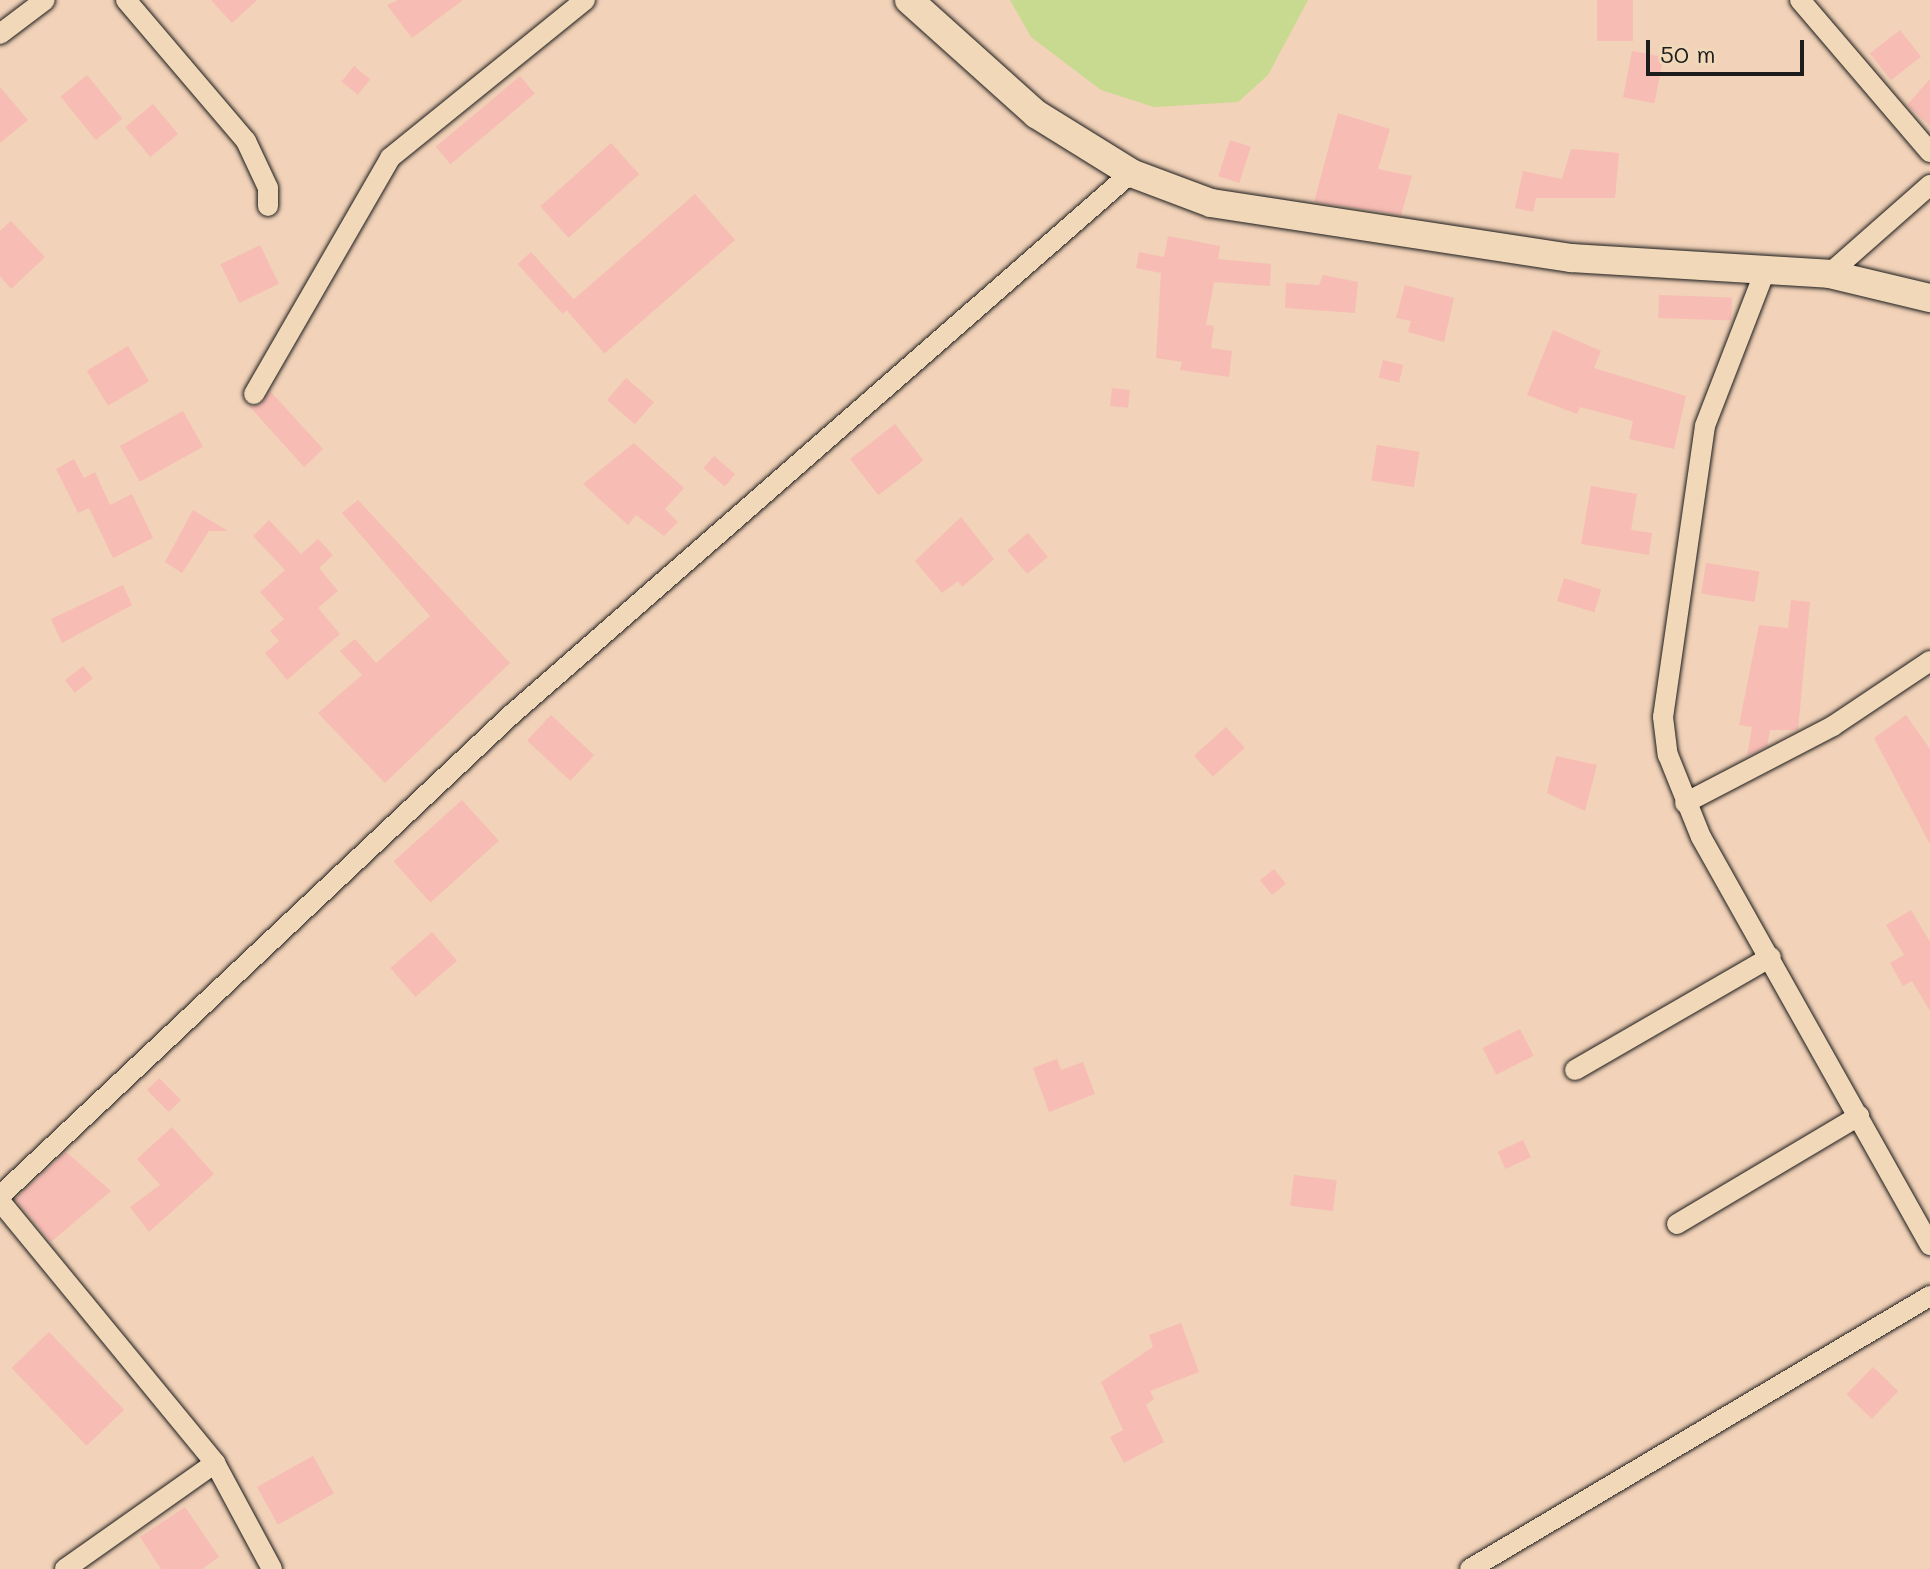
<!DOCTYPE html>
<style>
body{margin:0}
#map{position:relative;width:1930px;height:1569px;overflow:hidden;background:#f2d2b8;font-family:Mali,sans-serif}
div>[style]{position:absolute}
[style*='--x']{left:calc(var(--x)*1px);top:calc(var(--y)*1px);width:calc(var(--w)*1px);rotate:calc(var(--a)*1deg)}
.green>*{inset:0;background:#c7da8f}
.building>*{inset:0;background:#f7bcb4;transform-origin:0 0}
.roads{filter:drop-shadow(0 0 2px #1c1c1c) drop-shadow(0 0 2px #1c1c1c)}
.street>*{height:20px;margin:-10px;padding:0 10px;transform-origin:10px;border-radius:10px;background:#f1d8b9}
.secondary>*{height:28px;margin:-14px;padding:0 14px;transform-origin:14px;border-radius:14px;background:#f1d8b9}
span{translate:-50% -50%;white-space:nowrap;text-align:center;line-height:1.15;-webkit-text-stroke:8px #f1d8b9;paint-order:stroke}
.scale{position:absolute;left:1646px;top:40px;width:158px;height:36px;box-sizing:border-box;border:4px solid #1c1c1c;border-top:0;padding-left:10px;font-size:24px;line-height:28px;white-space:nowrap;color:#1c1c1c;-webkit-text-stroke:6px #f1d8b9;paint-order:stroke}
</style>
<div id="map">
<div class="green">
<div style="clip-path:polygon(1010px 0,1308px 0,1268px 75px,1238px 102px,1154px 107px,1101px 90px,1031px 37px)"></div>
</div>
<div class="building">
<div style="clip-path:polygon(211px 0,257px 0,232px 23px)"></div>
<div style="clip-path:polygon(398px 0,463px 0,412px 38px,387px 5px)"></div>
<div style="left:1597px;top:0;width:36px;height:41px"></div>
<div style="left:1900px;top:30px;width:34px;height:38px;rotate:52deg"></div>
<div style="left:1632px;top:51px;width:32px;height:47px;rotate:11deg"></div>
<div style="left:354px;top:66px;width:21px;height:20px;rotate:39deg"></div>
<div style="left:87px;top:75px;width:56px;height:34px;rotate:51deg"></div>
<div style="left:520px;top:76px;width:23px;height:110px;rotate:50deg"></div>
<div style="clip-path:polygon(1930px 79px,1930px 126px,1907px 105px)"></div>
<div style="clip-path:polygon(0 87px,28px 120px,0 143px)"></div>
<div style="left:153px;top:104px;width:39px;height:36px;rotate:50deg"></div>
<div style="clip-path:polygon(1338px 113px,1390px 129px,1378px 169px,1412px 176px,1401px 215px,1314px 202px)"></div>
<div style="left:1230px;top:140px;width:22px;height:38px;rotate:18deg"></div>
<div style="left:611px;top:143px;width:42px;height:95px;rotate:48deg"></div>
<div style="clip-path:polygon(1571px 149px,1619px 153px,1615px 198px,1536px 198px,1533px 212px,1515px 208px,1523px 171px,1562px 179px)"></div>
<div style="left:695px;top:194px;width:61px;height:173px;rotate:49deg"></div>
<div style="clip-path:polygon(11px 221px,45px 257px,11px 289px,0 276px,0 231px)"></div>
<div style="clip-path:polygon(1168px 236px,1220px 246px,1218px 259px,1271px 264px,1270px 286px,1214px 282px,1206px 325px,1214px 326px,1211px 348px,1232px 351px,1229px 377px,1180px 370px,1182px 362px,1156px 358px,1161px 273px,1136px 268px,1139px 252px,1164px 257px)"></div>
<div style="left:260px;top:245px;width:43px;height:44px;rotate:64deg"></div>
<div style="left:531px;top:252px;width:67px;height:18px;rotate:48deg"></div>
<div style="clip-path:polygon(1323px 275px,1358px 282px,1355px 313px,1285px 308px,1286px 283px,1319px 285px)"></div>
<div style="clip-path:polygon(1405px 285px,1454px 298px,1444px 342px,1408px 332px,1411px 321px,1396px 318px)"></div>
<div style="left:1659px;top:295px;width:73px;height:23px;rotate:2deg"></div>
<div style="clip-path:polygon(1553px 330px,1601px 351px,1594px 368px,1686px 396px,1674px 449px,1629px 439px,1633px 421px,1580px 407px,1577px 414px,1527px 395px)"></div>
<div style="left:128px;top:346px;width:41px;height:48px;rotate:59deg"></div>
<div style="left:1383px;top:360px;width:21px;height:18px;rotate:14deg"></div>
<div style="left:626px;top:378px;width:37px;height:29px;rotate:41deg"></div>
<div style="left:1112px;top:388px;width:18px;height:18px;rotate:6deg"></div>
<div style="clip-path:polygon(270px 391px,323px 449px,304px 467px,249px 406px,261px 405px)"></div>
<div style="left:183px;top:411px;width:41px;height:72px;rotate:61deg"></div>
<div style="left:895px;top:424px;width:46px;height:57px;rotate:52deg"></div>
<div style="clip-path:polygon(634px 443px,684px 488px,665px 509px,678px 522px,664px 536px,636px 515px,628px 525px,583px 484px)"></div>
<div style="left:1377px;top:445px;width:43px;height:36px;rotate:9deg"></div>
<div style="left:714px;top:456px;width:28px;height:16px;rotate:41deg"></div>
<div style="clip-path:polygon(74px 459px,84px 478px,95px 472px,110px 505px,132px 494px,153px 538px,113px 558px,89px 508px,78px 513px,56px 469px)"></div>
<div style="clip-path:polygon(1591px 486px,1637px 494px,1631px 530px,1652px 533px,1649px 555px,1581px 544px)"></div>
<div style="clip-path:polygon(358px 500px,510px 663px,385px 783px,318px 713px,362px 675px,340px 651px,355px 639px,376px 663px,430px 616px,342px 513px)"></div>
<div style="clip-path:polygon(193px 510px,228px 531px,209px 531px,182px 573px,165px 562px)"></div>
<div style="clip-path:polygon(961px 517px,994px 559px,962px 587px,958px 581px,942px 593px,915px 561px)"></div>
<div style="clip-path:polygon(269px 520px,301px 554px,318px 539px,333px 555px,319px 568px,338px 591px,318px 608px,340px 634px,287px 680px,265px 653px,279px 641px,270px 631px,284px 619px,260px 592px,285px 570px,253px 536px)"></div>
<div style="left:1028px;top:533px;width:31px;height:27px;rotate:50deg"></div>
<div style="left:1706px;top:563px;width:54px;height:31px;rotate:9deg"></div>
<div style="left:1564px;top:578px;width:39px;height:24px;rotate:17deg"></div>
<div style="clip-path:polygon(123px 585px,132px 605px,62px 643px,51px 619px)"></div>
<div style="clip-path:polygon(1791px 600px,1810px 602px,1798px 730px,1770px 730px,1767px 746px,1747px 756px,1752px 727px,1739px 725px,1759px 625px,1788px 628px)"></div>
<div style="left:83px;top:666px;width:16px;height:23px;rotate:52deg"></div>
<div style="left:551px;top:715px;width:59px;height:35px;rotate:43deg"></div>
<div style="clip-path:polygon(1906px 715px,1930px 749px,1930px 844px,1874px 738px)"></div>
<div style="left:1226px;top:727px;width:28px;height:43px;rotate:48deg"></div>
<div style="clip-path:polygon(1556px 756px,1597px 765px,1585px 811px,1547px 793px)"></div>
<div style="left:462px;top:800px;width:55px;height:92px;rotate:48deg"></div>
<div style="left:1274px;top:869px;width:19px;height:18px;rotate:51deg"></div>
<div style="clip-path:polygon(1911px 910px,1930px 942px,1930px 1011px,1912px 981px,1903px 986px,1890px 963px,1904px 955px,1886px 925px)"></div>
<div style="left:432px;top:932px;width:38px;height:55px;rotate:49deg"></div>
<div style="left:1520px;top:1029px;width:30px;height:42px;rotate:63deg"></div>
<div style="clip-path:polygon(1057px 1059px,1061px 1070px,1083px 1062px,1095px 1094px,1049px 1112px,1033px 1068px)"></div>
<div style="left:159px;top:1078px;width:31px;height:17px;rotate:45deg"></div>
<div style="clip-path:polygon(172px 1127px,214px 1174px,149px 1232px,130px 1207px,160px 1185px,137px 1159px)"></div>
<div style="left:1523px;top:1140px;width:19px;height:28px;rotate:65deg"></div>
<div style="clip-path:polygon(66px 1152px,111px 1191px,51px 1242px,15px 1199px)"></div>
<div style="left:1294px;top:1175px;width:43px;height:31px;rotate:7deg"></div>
<div style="clip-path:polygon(1181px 1323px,1199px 1372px,1150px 1391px,1154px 1399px,1146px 1405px,1164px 1442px,1124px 1463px,1110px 1437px,1123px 1430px,1101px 1382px,1153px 1347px,1149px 1335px)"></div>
<div style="left:49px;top:1332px;width:108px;height:52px;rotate:46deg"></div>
<div style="left:1873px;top:1367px;width:35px;height:38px;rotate:44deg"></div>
<div style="left:313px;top:1456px;width:43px;height:64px;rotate:61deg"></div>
<div style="clip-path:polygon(185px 1507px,219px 1557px,202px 1569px,161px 1569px,140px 1537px)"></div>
</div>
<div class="roads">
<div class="street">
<div style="--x:126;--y:0;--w:185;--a:49.6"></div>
<div style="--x:246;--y:141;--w:52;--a:64.9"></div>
<div style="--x:268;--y:188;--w:18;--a:90"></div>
<div style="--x:1800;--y:0;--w:200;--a:49.5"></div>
<div style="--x:0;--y:34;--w:56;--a:-37.1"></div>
<div style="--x:1765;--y:271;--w:166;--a:111.2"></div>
<div style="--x:1705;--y:426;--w:294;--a:98.2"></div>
<div style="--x:1663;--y:717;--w:38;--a:83"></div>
<div style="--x:1668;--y:755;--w:88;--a:68.1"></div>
<div style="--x:1701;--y:837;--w:468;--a:60.7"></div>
<div style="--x:1829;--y:274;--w:135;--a:-41.4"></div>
<div style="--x:254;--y:394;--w:272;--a:-60"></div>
<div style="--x:390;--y:158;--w:251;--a:-39"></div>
<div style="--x:1685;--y:803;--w:167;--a:-27.5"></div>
<div style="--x:1833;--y:726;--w:117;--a:-33.8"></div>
<div style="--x:1575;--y:1070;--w:226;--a:-30"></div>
<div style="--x:0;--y:1196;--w:702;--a:-43.27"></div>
<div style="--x:511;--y:715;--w:824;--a:-41.16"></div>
<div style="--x:0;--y:1201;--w:339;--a:50.6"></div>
<div style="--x:215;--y:1463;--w:120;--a:61.7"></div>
<div style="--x:1677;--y:1224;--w:212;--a:-30.7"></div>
<div style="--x:65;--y:1569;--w:184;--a:-35.2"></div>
<div style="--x:1470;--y:1569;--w:535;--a:-30.69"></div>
</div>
<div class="secondary">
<div style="--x:909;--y:0;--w:171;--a:41.9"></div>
<div style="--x:1036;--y:114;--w:112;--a:31.8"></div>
<div style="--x:1131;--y:173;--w:85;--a:20.6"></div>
<div style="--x:1211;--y:203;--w:364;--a:8.7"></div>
<div style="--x:1571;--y:258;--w:258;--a:3.5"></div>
<div style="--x:1829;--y:274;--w:104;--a:13.4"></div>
</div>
</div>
<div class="scale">50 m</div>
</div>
